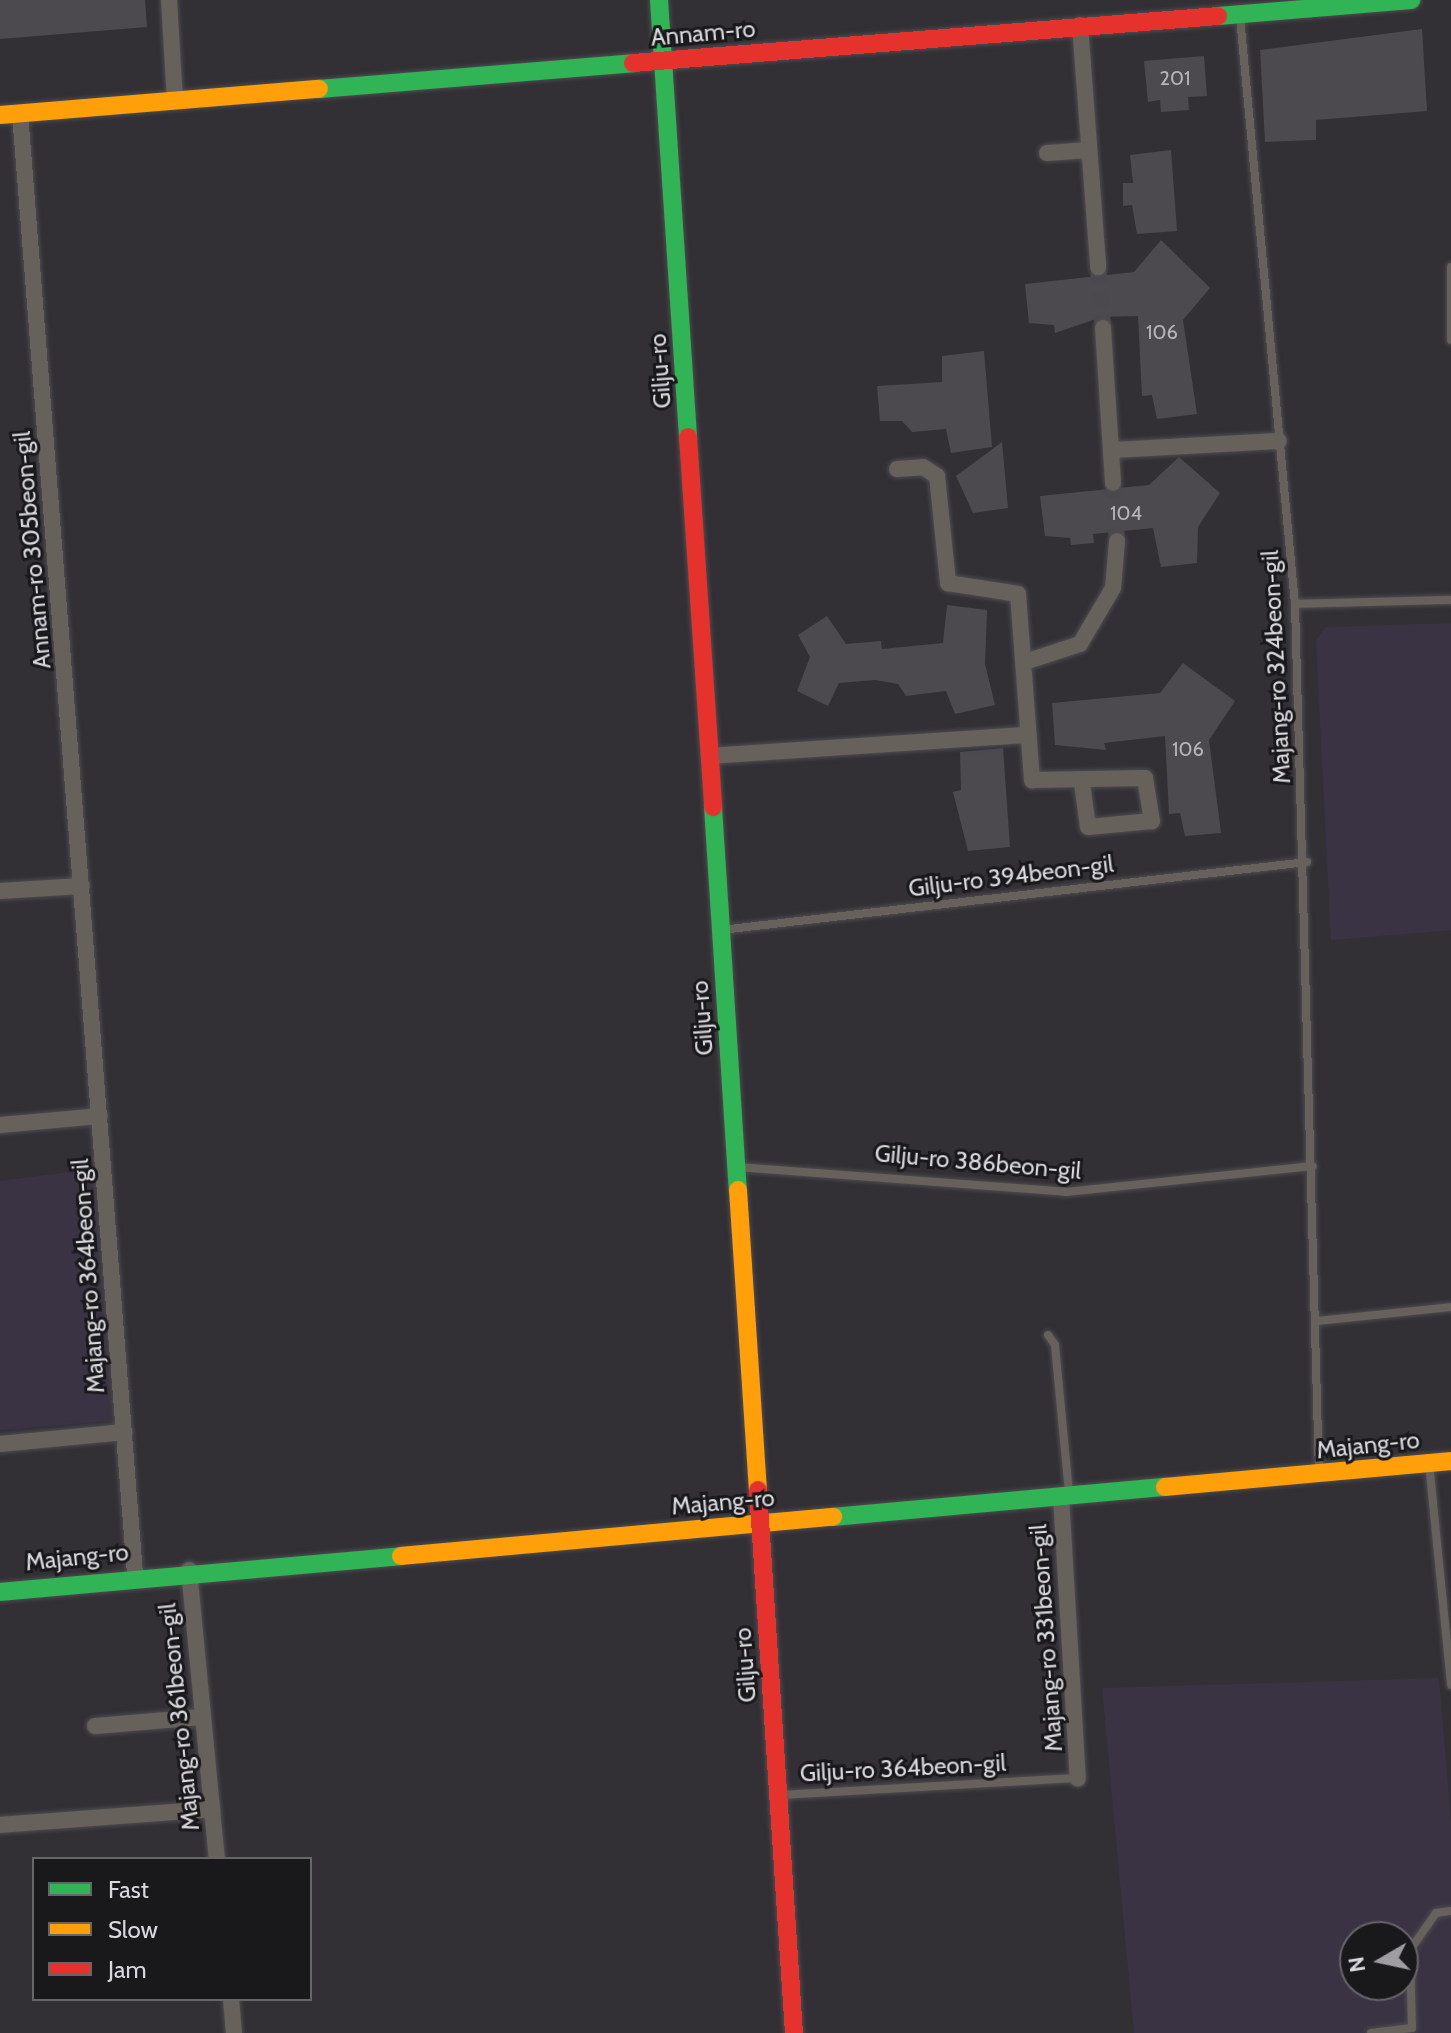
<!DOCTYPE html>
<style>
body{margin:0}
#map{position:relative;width:1451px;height:2033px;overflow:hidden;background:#323035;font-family:Cabin,sans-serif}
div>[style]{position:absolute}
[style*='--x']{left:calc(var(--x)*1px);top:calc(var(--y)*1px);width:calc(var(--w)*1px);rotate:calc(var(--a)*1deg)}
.education>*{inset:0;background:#3a3343}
.building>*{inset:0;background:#4c4a4e}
.street-tunnel>*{height:16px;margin-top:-8px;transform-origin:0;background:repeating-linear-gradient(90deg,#4b494e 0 16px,transparent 0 24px)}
.roads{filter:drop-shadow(0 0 2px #4d4c4f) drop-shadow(0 0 2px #4d4c4f)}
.lane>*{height:8px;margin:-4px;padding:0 4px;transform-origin:4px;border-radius:4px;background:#66615b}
.street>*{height:16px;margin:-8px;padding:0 8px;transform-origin:8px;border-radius:8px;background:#66615b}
.fast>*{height:18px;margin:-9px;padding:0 9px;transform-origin:9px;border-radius:9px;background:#30b455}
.slow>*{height:18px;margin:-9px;padding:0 9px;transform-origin:9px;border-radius:9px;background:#ff9f0a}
.jam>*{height:18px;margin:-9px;padding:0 9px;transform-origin:9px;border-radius:9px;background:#e5322d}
span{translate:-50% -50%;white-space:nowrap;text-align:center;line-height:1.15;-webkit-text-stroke:6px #19181b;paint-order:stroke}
.number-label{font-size:20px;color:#b6b4b8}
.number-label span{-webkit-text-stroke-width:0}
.street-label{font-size:24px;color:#d9d8dc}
.legend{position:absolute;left:32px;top:1857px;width:280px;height:144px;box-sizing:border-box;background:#19181b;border:2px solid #666568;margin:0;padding:10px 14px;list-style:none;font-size:24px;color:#d9d8dc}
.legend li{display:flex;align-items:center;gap:16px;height:40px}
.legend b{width:40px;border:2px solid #666568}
.north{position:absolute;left:1339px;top:1921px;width:80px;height:80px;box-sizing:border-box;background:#19181b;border:2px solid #666568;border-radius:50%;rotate:261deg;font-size:22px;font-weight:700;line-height:32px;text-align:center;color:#d9d8dc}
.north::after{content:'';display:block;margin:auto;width:28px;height:36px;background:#9f9da2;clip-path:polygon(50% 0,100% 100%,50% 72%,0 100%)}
</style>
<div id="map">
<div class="education">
<div style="clip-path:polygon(1451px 623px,1451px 930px,1331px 940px,1316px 640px,1326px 627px)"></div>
<div style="clip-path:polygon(93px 1169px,112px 1421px,0 1430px,0 1181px)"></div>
<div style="clip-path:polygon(evenodd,1439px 1678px,1451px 1821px,1451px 2033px,1134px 2033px,1102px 1688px,1439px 1678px,1355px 1937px,1403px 1937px,1403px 1985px,1355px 1985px,1355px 1937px)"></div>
</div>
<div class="building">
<div style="clip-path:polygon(0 0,145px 0,147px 27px,0 39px)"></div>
<div style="clip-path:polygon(1422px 29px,1427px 111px,1316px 120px,1316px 140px,1265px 142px,1260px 50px)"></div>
<div style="clip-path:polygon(1204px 56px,1207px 96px,1188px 97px,1189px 110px,1161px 112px,1160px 100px,1148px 102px,1144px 61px)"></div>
<div style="clip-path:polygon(1171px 150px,1177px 231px,1137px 234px,1132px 205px,1123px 206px,1123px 183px,1133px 183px,1130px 155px)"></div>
<div style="clip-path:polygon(1161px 240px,1210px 288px,1183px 320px,1197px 414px,1157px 419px,1152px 395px,1142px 396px,1138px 316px,1102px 317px,1055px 333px,1054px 325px,1029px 323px,1025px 284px,1134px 272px)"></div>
<div style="clip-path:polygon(984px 351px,992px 447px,951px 453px,946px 429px,912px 432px,902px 421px,880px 421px,877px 386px,942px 382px,942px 356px)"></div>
<div style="clip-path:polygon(1002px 442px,1008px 508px,973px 513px,956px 476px)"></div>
<div style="clip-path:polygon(1179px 457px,1220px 493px,1198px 527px,1197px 563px,1161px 567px,1153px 528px,1093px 534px,1094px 543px,1071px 545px,1070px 538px,1045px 536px,1040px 496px,1149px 485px)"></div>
<div style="clip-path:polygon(947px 605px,987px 610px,985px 664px,995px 705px,955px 714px,946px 691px,906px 696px,898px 684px,875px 680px,839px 683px,828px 706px,797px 691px,810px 657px,798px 635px,827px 616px,846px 644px,881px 641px,882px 649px,943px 643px)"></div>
<div style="clip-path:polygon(1183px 663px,1235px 701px,1209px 740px,1221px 833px,1185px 836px,1180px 813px,1169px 814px,1165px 736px,1104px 743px,1106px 750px,1055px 745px,1052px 703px,1160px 693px)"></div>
<div style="clip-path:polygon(1003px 748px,1010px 847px,968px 851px,953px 792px,961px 790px,960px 752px)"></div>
</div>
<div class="street-tunnel">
<div style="--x:1098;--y:267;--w:61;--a:85.3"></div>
<div style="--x:1113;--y:483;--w:58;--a:86.1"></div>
</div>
<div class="roads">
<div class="lane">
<div style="--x:1240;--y:17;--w:590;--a:84.65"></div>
<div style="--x:1295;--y:604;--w:869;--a:88.42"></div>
<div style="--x:1451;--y:267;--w:73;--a:90"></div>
<div style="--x:1295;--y:604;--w:156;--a:-1.5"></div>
<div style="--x:721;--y:930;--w:590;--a:-6.62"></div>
<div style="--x:737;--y:1167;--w:330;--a:4.3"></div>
<div style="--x:1066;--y:1192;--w:248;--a:-6"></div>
<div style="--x:1316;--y:1321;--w:136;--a:-5.9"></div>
<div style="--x:1048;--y:1335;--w:12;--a:55"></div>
<div style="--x:1055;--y:1345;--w:150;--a:84.6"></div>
<div style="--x:1429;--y:1463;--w:223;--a:84.3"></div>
<div style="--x:780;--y:1795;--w:297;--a:-3.3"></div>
<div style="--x:1371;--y:2033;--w:41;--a:-7"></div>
<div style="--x:1412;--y:2028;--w:78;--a:-91.5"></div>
<div style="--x:1410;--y:1950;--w:45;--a:-54.9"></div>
<div style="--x:1436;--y:1913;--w:15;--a:-8"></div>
</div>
<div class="street">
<div style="--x:169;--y:0;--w:101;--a:86.6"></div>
<div style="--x:1080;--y:25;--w:243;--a:85.7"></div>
<div style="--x:20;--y:113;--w:1467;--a:85.5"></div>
<div style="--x:1047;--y:153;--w:42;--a:-4.1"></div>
<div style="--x:1103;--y:328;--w:155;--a:86.3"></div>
<div style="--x:1112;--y:450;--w:167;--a:-3.1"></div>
<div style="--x:897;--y:469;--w:26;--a:-4"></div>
<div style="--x:923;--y:467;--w:17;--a:33"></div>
<div style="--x:937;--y:476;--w:108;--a:84.1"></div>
<div style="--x:948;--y:583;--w:71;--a:8.9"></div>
<div style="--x:1018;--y:594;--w:187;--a:85.7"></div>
<div style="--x:1032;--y:780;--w:113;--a:-1"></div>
<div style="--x:1145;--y:778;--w:44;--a:80.8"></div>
<div style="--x:1152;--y:821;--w:64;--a:174.6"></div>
<div style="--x:1088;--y:827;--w:44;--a:-97.8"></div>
<div style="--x:1028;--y:661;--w:55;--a:-18.1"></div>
<div style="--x:1080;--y:644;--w:65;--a:-59.5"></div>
<div style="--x:1113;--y:588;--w:47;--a:-85.1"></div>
<div style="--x:709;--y:756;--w:320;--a:-3.8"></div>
<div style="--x:0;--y:891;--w:82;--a:-3.5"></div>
<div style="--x:0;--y:1125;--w:100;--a:-5.1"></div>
<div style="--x:0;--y:1444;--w:125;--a:-5.5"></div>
<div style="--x:1061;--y:1496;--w:283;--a:86.6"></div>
<div style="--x:189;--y:1570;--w:290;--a:84.5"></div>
<div style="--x:95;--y:1726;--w:108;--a:-4.8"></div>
<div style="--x:0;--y:1825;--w:213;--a:-4.3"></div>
<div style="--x:231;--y:1999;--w:34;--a:85"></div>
</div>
<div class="fast">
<div style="--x:659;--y:0;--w:438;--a:86.2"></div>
<div style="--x:1218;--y:16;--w:194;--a:-4.7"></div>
<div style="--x:319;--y:89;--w:315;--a:-4.7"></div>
<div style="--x:713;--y:807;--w:384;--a:86.3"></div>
<div style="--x:833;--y:1517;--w:333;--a:-5.2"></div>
<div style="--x:0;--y:1592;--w:403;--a:-5.1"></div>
</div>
<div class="slow">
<div style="--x:0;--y:115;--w:320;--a:-4.7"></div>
<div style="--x:738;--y:1190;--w:301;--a:86.2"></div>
<div style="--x:1165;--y:1487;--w:287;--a:-5.2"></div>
<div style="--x:401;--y:1556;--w:434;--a:-5.2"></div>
</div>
<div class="jam">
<div style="--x:633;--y:63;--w:587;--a:-4.59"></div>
<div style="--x:688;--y:437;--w:371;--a:86.1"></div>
<div style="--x:758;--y:1490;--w:544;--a:86.21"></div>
</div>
</div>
<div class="number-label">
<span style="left:1175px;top:78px">201</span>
<span style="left:1162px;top:332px">106</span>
<span style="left:1126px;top:513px">104</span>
<span style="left:1188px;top:749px">106</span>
</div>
<div class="street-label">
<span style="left:703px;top:33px;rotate:-5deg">Annam-ro</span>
<span style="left:660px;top:371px;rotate:-94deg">Gilju-ro</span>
<span style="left:32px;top:550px;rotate:-95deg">Annam-ro 305beon-gil</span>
<span style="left:1276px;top:667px;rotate:-93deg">Majang-ro 324beon-gil</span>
<span style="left:1011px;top:876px;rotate:-7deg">Gilju-ro 394beon-gil</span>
<span style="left:702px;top:1018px;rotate:-94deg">Gilju-ro</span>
<span style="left:978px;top:1162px;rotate:5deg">Gilju-ro 386beon-gil</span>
<span style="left:88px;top:1276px;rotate:-94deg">Majang-ro 364beon-gil</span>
<span style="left:1368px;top:1445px;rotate:-6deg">Majang-ro</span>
<span style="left:723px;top:1502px;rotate:-5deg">Majang-ro</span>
<span style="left:77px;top:1557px;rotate:-6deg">Majang-ro</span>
<span style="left:1046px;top:1638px;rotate:-94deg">Majang-ro 331beon-gil</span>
<span style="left:745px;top:1665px;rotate:-94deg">Gilju-ro</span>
<span style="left:179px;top:1717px;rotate:-96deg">Majang-ro 361beon-gil</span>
<span style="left:903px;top:1768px;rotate:-3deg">Gilju-ro 364beon-gil</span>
</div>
<ul class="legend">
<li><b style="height:10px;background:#30b455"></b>Fast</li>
<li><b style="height:10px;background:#ff9f0a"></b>Slow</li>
<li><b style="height:10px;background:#e5322d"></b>Jam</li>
</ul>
<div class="north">N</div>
</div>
